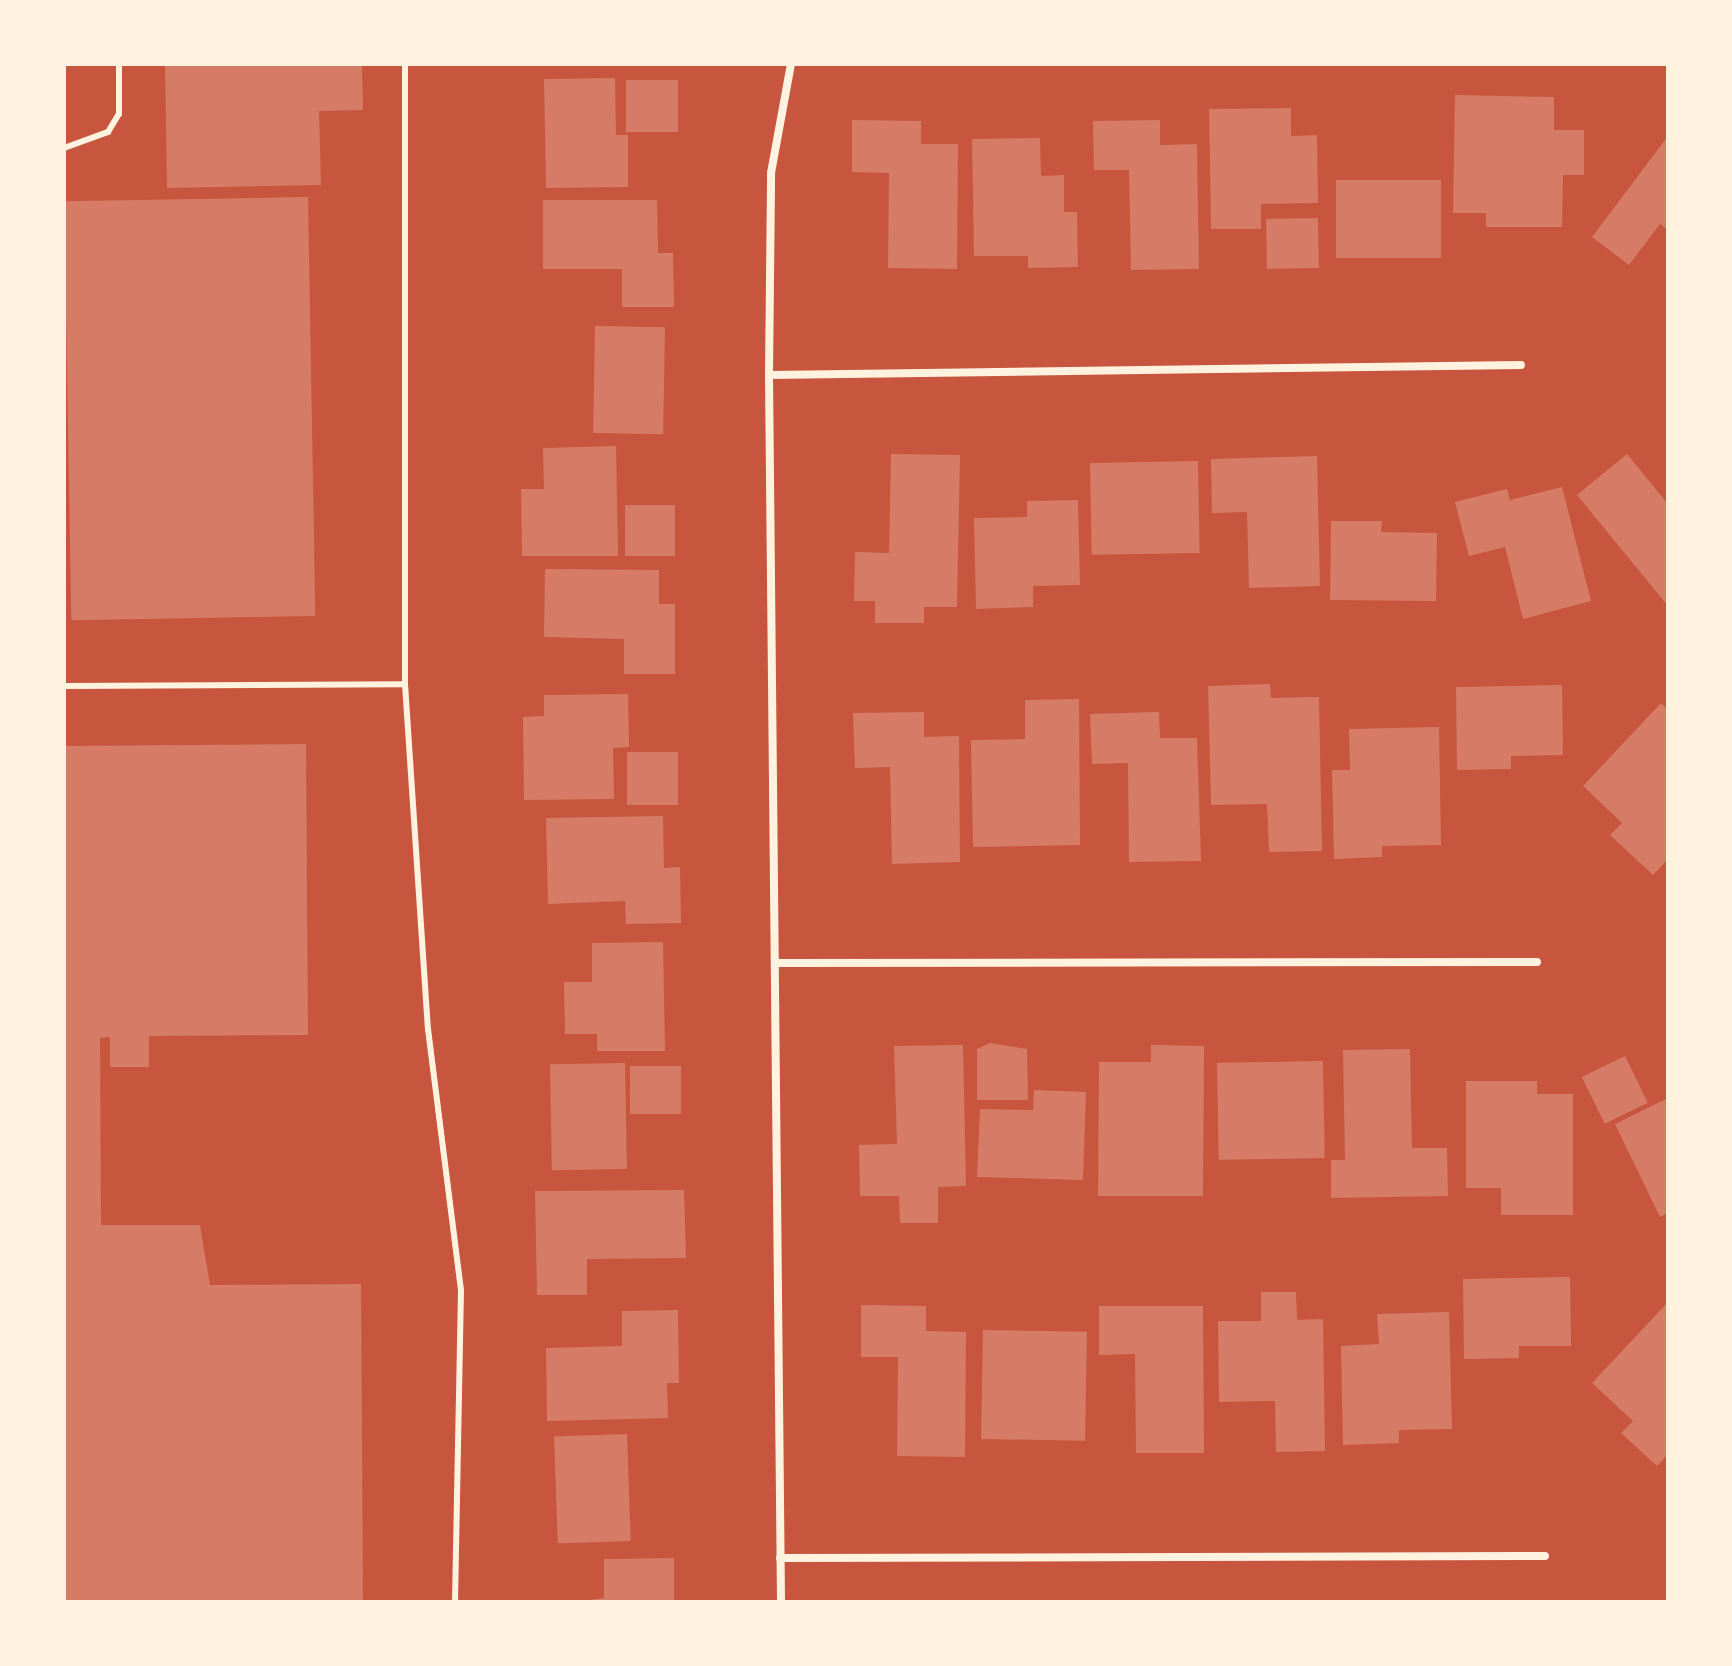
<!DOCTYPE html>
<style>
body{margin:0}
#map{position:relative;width:1732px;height:1666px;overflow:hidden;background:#c8553d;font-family:Ubuntu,sans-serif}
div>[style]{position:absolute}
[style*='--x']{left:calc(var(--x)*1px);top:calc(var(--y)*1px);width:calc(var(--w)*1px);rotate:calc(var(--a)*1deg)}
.building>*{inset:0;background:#d67c66;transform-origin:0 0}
.service>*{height:6px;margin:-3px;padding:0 3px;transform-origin:3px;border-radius:3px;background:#fff3e0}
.minor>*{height:8px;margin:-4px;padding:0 4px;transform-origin:4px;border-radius:4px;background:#fff3e0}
span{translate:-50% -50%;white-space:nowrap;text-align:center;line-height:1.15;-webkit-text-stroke:8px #fff3e0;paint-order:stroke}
.frame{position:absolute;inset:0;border:66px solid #fff3e0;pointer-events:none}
</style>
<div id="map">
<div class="building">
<div style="clip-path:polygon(165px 64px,362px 64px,363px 110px,319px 111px,321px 185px,167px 188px)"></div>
<div style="clip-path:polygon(615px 78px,616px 135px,628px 135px,628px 187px,546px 188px,544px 79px)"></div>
<div style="left:678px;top:80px;width:52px;height:52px;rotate:90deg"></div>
<div style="clip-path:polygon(1455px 95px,1554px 97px,1554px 130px,1584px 130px,1584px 175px,1563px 175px,1562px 227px,1486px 227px,1486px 213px,1453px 213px)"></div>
<div style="clip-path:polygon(1291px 108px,1291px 136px,1317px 135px,1318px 203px,1261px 204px,1261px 229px,1211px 229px,1209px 109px)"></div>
<div style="clip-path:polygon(852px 120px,921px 121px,921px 144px,958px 144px,957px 269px,888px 268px,889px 173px,852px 172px)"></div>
<div style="clip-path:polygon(1160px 120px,1160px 145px,1197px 144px,1199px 269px,1131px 270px,1129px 170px,1094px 170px,1093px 121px)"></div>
<div style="clip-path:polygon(1668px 136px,1668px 230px,1660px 224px,1629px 265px,1592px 237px)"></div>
<div style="clip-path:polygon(1040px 138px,1041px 176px,1064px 175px,1064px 212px,1077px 212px,1078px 267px,1028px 268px,1028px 256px,974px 256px,972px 139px)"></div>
<div style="left:1441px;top:180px;width:78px;height:105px;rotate:90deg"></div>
<div style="left:308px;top:197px;width:419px;height:244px;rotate:89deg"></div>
<div style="clip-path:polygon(543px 200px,657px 200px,658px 253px,673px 253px,674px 307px,622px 307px,622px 269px,543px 269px)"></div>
<div style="left:1318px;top:218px;width:50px;height:52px;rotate:89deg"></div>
<div style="left:595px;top:326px;width:70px;height:107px;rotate:1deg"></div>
<div style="clip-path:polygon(616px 446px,618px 556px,522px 556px,521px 489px,544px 489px,543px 448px)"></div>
<div style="clip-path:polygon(891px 454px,960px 455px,957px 607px,924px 607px,924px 623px,875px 623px,875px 601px,854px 601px,855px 552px,889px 553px)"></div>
<div style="clip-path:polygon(1627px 454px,1668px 504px,1668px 606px,1577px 495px)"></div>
<div style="clip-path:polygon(1317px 456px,1320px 586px,1249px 588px,1247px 512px,1212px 513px,1211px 459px)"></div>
<div style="left:1198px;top:461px;width:92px;height:108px;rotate:89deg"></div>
<div style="clip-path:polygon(1562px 487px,1591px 601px,1523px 619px,1505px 547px,1469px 556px,1455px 502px,1507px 489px,1510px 500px)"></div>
<div style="clip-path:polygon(1078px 500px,1080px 585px,1033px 586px,1033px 607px,976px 609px,974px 518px,1027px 517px,1027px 501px)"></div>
<div style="left:625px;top:505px;width:50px;height:51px"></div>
<div style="clip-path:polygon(1331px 521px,1382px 521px,1381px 532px,1437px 533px,1436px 601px,1330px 600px)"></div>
<div style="clip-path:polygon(545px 569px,659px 570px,659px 604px,675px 604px,675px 674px,624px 674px,624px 639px,544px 637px)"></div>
<div style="clip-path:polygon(1270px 684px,1271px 698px,1319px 697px,1322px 851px,1269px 852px,1267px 804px,1211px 805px,1208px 686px)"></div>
<div style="clip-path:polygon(1562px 685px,1563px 755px,1511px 756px,1511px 769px,1457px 770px,1456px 687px)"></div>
<div style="clip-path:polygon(628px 694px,629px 747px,613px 748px,614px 799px,524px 800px,523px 717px,544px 716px,544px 695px)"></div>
<div style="clip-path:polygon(1079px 699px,1080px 845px,973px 847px,971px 740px,1025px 739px,1025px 700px)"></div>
<div style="clip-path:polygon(1661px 703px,1668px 710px,1668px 859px,1653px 875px,1610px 835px,1622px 823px,1583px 786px)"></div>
<div style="clip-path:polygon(924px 712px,924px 737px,959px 736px,960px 862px,892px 864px,890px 767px,855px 768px,853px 713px)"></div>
<div style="clip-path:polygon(1159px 712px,1160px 738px,1197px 738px,1201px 861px,1129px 862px,1128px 763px,1092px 764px,1090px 714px)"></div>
<div style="clip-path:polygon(1439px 727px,1441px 845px,1382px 846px,1382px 857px,1334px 859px,1332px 770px,1350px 770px,1349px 729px)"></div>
<div style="clip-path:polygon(306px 744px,308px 1035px,149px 1036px,149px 1067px,110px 1067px,110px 1037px,100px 1038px,101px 1225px,200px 1225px,210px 1285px,361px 1284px,363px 1602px,64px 1602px,64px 746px)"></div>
<div style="left:678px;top:752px;width:53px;height:51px;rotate:90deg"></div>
<div style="clip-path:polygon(663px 816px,664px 868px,680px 867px,681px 923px,626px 924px,625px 901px,548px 904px,546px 818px)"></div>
<div style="clip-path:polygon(663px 942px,665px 1051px,597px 1051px,597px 1034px,565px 1034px,564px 982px,592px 982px,592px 943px)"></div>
<div style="clip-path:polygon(990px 1043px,1027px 1049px,1028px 1100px,977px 1100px,977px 1049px)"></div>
<div style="clip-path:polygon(963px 1045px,966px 1186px,938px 1187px,938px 1223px,900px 1223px,899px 1196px,860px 1196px,859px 1145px,897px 1144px,894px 1046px)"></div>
<div style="clip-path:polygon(1151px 1045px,1204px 1046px,1203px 1196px,1098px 1196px,1099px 1062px,1151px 1062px)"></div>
<div style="clip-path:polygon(1410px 1049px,1412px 1148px,1447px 1148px,1448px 1196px,1331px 1198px,1331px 1160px,1345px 1160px,1343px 1050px)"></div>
<div style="left:1625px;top:1056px;width:52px;height:48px;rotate:64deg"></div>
<div style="left:1323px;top:1061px;width:97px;height:106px;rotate:89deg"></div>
<div style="left:625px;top:1063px;width:106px;height:75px;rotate:89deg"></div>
<div style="left:630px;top:1066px;width:51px;height:48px"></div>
<div style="clip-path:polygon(1466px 1081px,1537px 1081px,1537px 1094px,1573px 1094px,1573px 1215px,1501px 1215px,1501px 1188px,1466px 1188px)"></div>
<div style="clip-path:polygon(1034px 1090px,1086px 1092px,1083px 1180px,977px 1177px,980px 1109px,1033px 1110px)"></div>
<div style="clip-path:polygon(1668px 1098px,1668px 1213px,1660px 1217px,1615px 1124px)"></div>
<div style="clip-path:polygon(684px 1190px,686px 1258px,587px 1259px,587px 1295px,537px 1295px,535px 1191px)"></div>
<div style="clip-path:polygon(1570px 1277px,1571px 1346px,1519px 1346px,1519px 1358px,1464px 1359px,1463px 1279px)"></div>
<div style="clip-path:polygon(1261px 1292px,1296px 1292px,1297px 1320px,1323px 1319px,1325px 1451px,1276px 1452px,1275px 1401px,1219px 1402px,1218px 1321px,1261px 1321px)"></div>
<div style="clip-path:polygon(1668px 1302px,1668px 1454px,1657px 1466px,1621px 1433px,1633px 1421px,1592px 1383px)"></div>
<div style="clip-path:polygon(861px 1305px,926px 1306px,926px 1331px,966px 1332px,965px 1457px,897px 1456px,898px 1357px,861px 1357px)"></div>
<div style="clip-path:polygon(1099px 1306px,1203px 1306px,1204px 1453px,1136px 1453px,1135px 1354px,1099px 1355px)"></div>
<div style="clip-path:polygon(678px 1310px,679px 1383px,667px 1383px,668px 1418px,547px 1421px,546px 1348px,622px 1346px,622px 1311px)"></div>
<div style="clip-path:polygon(1449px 1312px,1452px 1429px,1399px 1430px,1399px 1443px,1343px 1445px,1341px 1346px,1379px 1344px,1377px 1314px)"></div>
<div style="left:983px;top:1330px;width:104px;height:109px;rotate:1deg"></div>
<div style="left:627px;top:1434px;width:107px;height:73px;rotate:88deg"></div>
<div style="clip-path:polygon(674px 1558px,674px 1602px,577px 1602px,604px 1598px,604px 1559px)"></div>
</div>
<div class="service">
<div style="--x:405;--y:64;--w:620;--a:90"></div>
<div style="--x:405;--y:684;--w:346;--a:86.2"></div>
<div style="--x:428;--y:1029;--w:263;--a:82.8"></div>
<div style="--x:461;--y:1290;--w:312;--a:91.1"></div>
<div style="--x:64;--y:148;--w:47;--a:-20"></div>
<div style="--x:108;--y:132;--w:21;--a:-59"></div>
<div style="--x:119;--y:114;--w:50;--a:-90"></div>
<div style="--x:64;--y:686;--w:341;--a:-0.3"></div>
</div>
<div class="minor">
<div style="--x:769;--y:375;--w:752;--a:-0.76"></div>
<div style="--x:779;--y:963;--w:758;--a:-0.08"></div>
<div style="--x:780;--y:1558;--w:765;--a:-0.15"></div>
<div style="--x:781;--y:1602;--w:1227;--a:-90.56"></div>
<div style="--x:769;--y:375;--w:202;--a:-89.4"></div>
<div style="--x:771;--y:173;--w:111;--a:-79.6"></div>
</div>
<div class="frame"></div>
</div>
